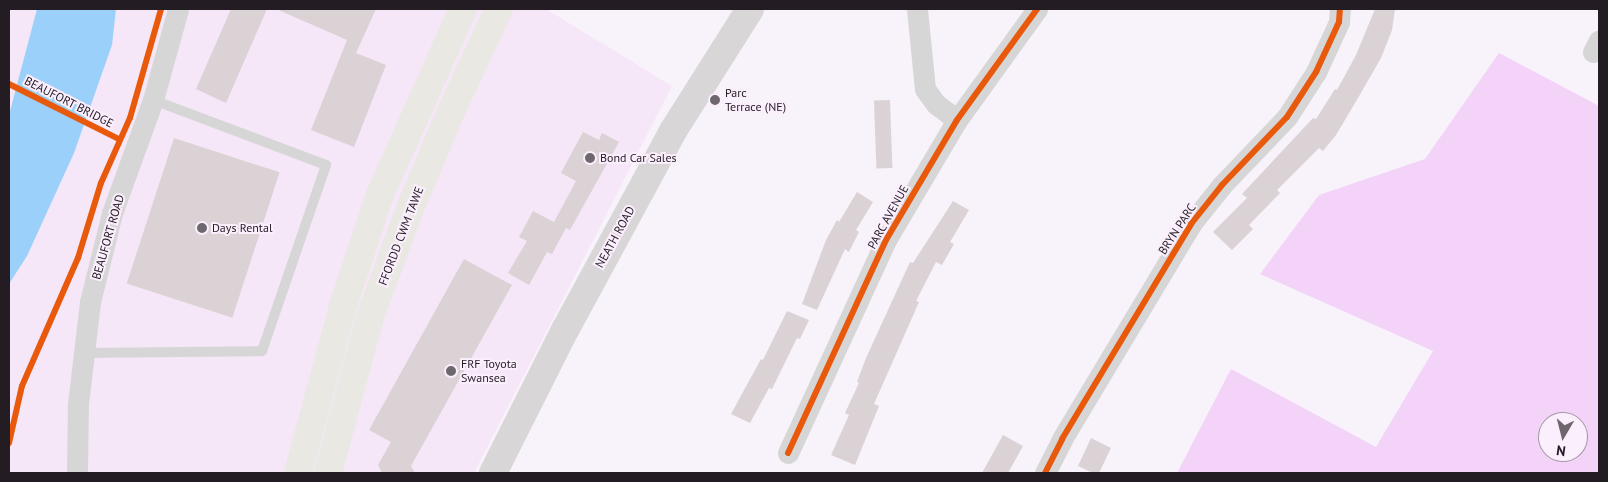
<!DOCTYPE html>
<style>
body{margin:0}
#map{position:relative;width:1608px;height:482px;overflow:hidden;background:#f8f2fa;font-family:"PT Sans",sans-serif}
div>[style]{position:absolute}
[style*='--x']{left:calc(var(--x)*1px);top:calc(var(--y)*1px);width:calc(var(--w)*1px);rotate:calc(var(--a)*1deg)}
.built>*{inset:0;background:#f6e7f8}
.green>*{inset:0;background:#f3d3f8}
.water>*{inset:0;background:#9bd0fb}
.building>*{inset:0;background:#dad2d4;transform-origin:0 0}
.lane>*{height:10px;margin:-5px;padding:0 5px;transform-origin:5px;border-radius:5px;background:#d7d6d7}
.street>*{height:21px;margin:-10.5px;padding:0 10.5px;transform-origin:10.5px;border-radius:10.5px;background:#d7d6d7}
.secondary>*{height:28px;margin:-14px;padding:0 14px;transform-origin:14px;border-radius:14px;background:#d8d6d6}
.primary>*{height:28px;margin:-14px;padding:0 14px;transform-origin:14px;border-radius:14px;background:#eae8e3}
.cycleway>*{height:6px;margin:-3px;padding:0 3px;transform-origin:3px;border-radius:3px;background:#e8590c}
.dots>*{width:14px;height:14px;translate:-50% -50%;box-sizing:border-box;border:2px solid #fbeefd;border-radius:50%}
span{translate:-50% -50%;white-space:nowrap;text-align:center;line-height:1.15;-webkit-text-stroke:4px #fbeefd;paint-order:stroke}
.poi-label{font-size:12px;color:#231d23}
.left{translate:0 -50%;text-align:left}
.street-label{font-size:12px;color:#231d23}
.frame{position:absolute;inset:0;border:10px solid #231d23;pointer-events:none}
.north{position:absolute;left:1538px;top:412px;width:50px;height:50px;box-sizing:border-box;background:#fbeefd;border:1px solid #a59aa6;border-radius:50%;rotate:188deg;font-size:14px;font-weight:700;line-height:20px;text-align:center;color:#231d23}
.north::after{content:'';display:block;margin:auto;width:18px;height:22px;background:#6e686e;clip-path:polygon(50% 0,100% 100%,50% 72%,0 100%)}
</style>
<div id="map">
<div class="built">
<div style="clip-path:polygon(9px 9px,546px 9px,672px 86px,474px 473px,9px 473px)"></div>
</div>
<div class="green">
<div style="clip-path:polygon(evenodd,1499px 53px,1599px 106px,1599px 473px,1177px 473px,1231px 369px,1376px 447px,1433px 351px,1260px 274px,1319px 195px,1425px 159px,1499px 53px,1548px 422px,1578px 422px,1578px 452px,1548px 452px,1548px 422px)"></div>
</div>
<div class="water">
<div style="clip-path:polygon(37px 9px,116px 9px,112px 45px,74px 153px,27px 256px,9px 284px,9px 115px)"></div>
</div>
<div class="building">
<div style="clip-path:polygon(231px 9px,267px 9px,226px 103px,196px 89px)"></div>
<div style="clip-path:polygon(276px 9px,376px 9px,356px 53px,386px 65px,354px 147px,311px 130px,347px 40px)"></div>
<div style="clip-path:polygon(1375px 9px,1395px 9px,1392px 30px,1381px 58px,1358px 98px,1336px 135px,1323px 151px,1319px 148px,1277px 190px,1280px 193px,1249px 225px,1253px 229px,1232px 250px,1213px 232px,1247px 198px,1242px 194px,1313px 118px,1316px 119px,1335px 89px,1337px 90px,1356px 55px)"></div>
<div style="left:890px;top:100px;width:68px;height:16px;rotate:88deg"></div>
<div style="clip-path:polygon(583px 132px,599px 140px,602px 133px,619px 142px,570px 230px,566px 228px,552px 254px,547px 252px,529px 285px,508px 273px,527px 241px,519px 237px,533px 211px,554px 222px,576px 181px,561px 173px)"></div>
<div style="left:174px;top:138px;width:111px;height:153px;rotate:18deg"></div>
<div style="clip-path:polygon(857px 192px,873px 202px,856px 230px,859px 232px,849px 252px,845px 249px,817px 310px,802px 304px,826px 240px,837px 220px,839px 222px)"></div>
<div style="clip-path:polygon(953px 201px,969px 210px,950px 242px,954px 244px,942px 265px,936px 262px,916px 301px,919px 302px,874px 404px,879px 406px,855px 465px,831px 455px,849px 415px,845px 413px,859px 383px,857px 382px,866px 358px,910px 262px,913px 263px)"></div>
<div style="clip-path:polygon(464px 259px,512px 285px,411px 466px,415px 473px,382px 473px,378px 465px,391px 442px,369px 430px)"></div>
<div style="clip-path:polygon(787px 311px,809px 320px,800px 339px,797px 338px,772px 389px,769px 388px,750px 423px,731px 414px,761px 359px,763px 360px)"></div>
<div style="clip-path:polygon(1003px 435px,1023px 446px,1008px 473px,982px 473px)"></div>
<div style="clip-path:polygon(1091px 438px,1111px 448px,1099px 473px,1093px 473px,1078px 466px)"></div>
</div>
<div class="lane">
<div style="--x:83;--y:353;--w:179;--a:-0.6"></div>
<div style="--x:262;--y:351;--w:197;--a:-71"></div>
<div style="--x:326;--y:165;--w:185;--a:-159.4"></div>
</div>
<div class="street">
<div style="--x:917;--y:9;--w:80;--a:84.3"></div>
<div style="--x:925;--y:89;--w:19;--a:54"></div>
<div style="--x:936;--y:104;--w:26;--a:37"></div>
<div style="--x:1593;--y:52;--w:13;--a:-63"></div>
<div style="--x:788;--y:453;--w:234;--a:-65.3"></div>
<div style="--x:886;--y:240;--w:139;--a:-59.4"></div>
<div style="--x:957;--y:120;--w:137;--a:-54.2"></div>
<div style="--x:77;--y:473;--w:69;--a:-89.2"></div>
<div style="--x:78;--y:404;--w:103;--a:-83.3"></div>
<div style="--x:90;--y:302;--w:92;--a:-76.1"></div>
<div style="--x:112;--y:213;--w:120;--a:-70.1"></div>
<div style="--x:153;--y:100;--w:94;--a:-74.6"></div>
<div style="--x:1045;--y:473;--w:38;--a:-63"></div>
<div style="--x:1062;--y:439;--w:251;--a:-59"></div>
<div style="--x:1191;--y:224;--w:50;--a:-51.5"></div>
<div style="--x:1222;--y:185;--w:94;--a:-46.3"></div>
<div style="--x:1287;--y:117;--w:54;--a:-57.2"></div>
<div style="--x:1316;--y:72;--w:55;--a:-65.3"></div>
<div style="--x:1339;--y:22;--w:13;--a:-86"></div>
</div>
<div class="secondary">
<div style="--x:493;--y:473;--w:160;--a:-63.3"></div>
<div style="--x:565;--y:330;--w:226;--a:-61.5"></div>
<div style="--x:673;--y:131;--w:144;--a:-57.7"></div>
</div>
<div class="primary">
<div style="--x:298;--y:473;--w:176;--a:-74.9"></div>
<div style="--x:344;--y:303;--w:112;--a:-71.7"></div>
<div style="--x:379;--y:197;--w:206;--a:-65.9"></div>
<div style="--x:328;--y:473;--w:162;--a:-74.9"></div>
<div style="--x:370;--y:317;--w:118;--a:-69.7"></div>
<div style="--x:411;--y:206;--w:108;--a:-67"></div>
<div style="--x:453;--y:107;--w:108;--a:-64.9"></div>
</div>
<div class="cycleway">
<div style="--x:9;--y:84;--w:123;--a:26.6"></div>
<div style="--x:9;--y:443;--w:58;--a:-77.2"></div>
<div style="--x:22;--y:386;--w:140;--a:-66.4"></div>
<div style="--x:78;--y:258;--w:78;--a:-73"></div>
<div style="--x:101;--y:183;--w:71;--a:-66"></div>
<div style="--x:130;--y:118;--w:113;--a:-74.1"></div>
<div style="--x:788;--y:453;--w:234;--a:-65.3"></div>
<div style="--x:886;--y:240;--w:139;--a:-59.4"></div>
<div style="--x:957;--y:120;--w:137;--a:-54.2"></div>
<div style="--x:1045;--y:473;--w:38;--a:-63"></div>
<div style="--x:1062;--y:439;--w:251;--a:-59"></div>
<div style="--x:1191;--y:224;--w:50;--a:-51.5"></div>
<div style="--x:1222;--y:185;--w:94;--a:-46.3"></div>
<div style="--x:1287;--y:117;--w:54;--a:-57.2"></div>
<div style="--x:1316;--y:72;--w:55;--a:-65.3"></div>
<div style="--x:1339;--y:22;--w:13;--a:-86"></div>
</div>
<div class="dots">
<div style="left:715px;top:100px;background:#6e686e"></div>
<div style="left:590px;top:158px;background:#6e686e"></div>
<div style="left:202px;top:228px;background:#6e686e"></div>
<div style="left:451px;top:371px;background:#6e686e"></div>
</div>
<div class="poi-label">
<span class="left" style="left:725px;top:100px">Parc<br>Terrace (NE)</span>
<span class="left" style="left:600px;top:158px">Bond Car Sales</span>
<span class="left" style="left:212px;top:228px">Days Rental</span>
<span class="left" style="left:461px;top:371px">FRF Toyota<br>Swansea</span>
</div>
<div class="street-label">
<span style="left:69px;top:102px;rotate:27deg">BEAUFORT BRIDGE</span>
<span style="left:888px;top:217px;rotate:-61deg">PARC AVENUE</span>
<span style="left:1177px;top:229px;rotate:-57deg">BRYN PARC</span>
<span style="left:401px;top:236px;rotate:-69deg">FFORDD CWM TAWE</span>
<span style="left:108px;top:237px;rotate:-74deg">BEAUFORT ROAD</span>
<span style="left:615px;top:237px;rotate:-61deg">NEATH ROAD</span>
</div>
<div class="frame"></div>
<div class="north">N</div>
</div>
